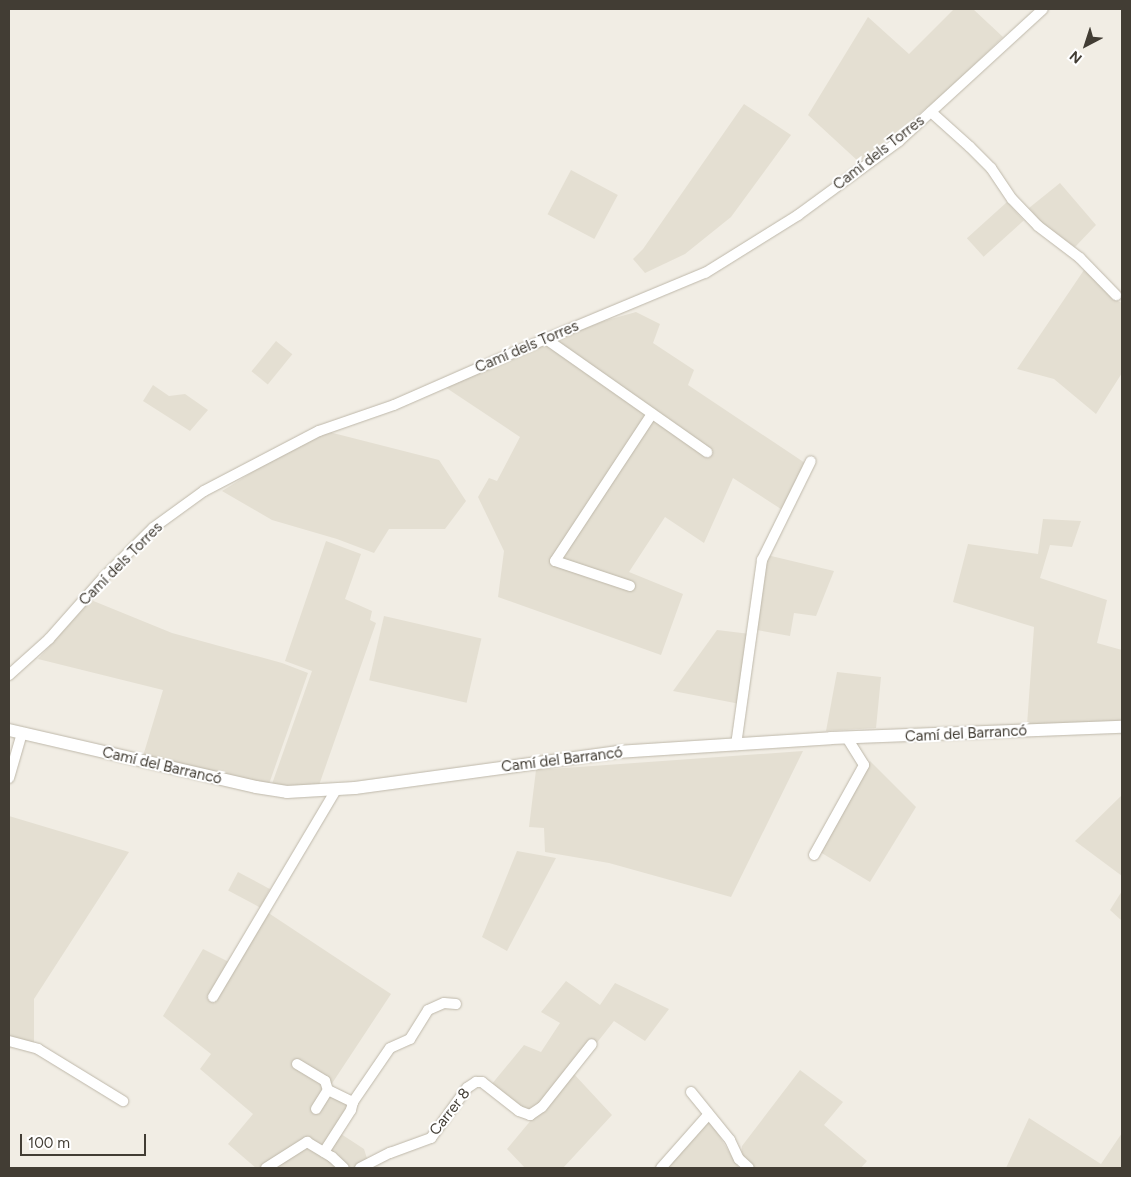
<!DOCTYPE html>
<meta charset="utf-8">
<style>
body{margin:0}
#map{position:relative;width:1131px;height:1177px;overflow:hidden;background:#f1ede4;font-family:Figtree,sans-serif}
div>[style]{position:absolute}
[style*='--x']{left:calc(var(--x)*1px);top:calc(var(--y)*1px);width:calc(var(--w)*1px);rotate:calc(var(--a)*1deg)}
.residential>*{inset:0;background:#e4dfd2;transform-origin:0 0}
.roads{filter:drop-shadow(0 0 1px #beb8aa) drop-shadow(0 0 1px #beb8aa)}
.minor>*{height:10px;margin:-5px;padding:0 5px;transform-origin:5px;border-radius:5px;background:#fff}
.tertiary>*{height:12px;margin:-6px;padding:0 6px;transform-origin:6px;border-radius:6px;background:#fff}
span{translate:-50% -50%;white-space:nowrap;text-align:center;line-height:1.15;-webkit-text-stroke:4px #fff;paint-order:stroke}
.street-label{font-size:15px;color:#423d34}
.frame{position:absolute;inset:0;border:10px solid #423d34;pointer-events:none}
.north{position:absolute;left:1061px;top:20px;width:50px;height:50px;-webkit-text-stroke:4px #fff;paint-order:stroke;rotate:220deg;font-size:14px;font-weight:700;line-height:20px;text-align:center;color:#423d34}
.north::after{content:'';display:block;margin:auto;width:18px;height:22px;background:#423d34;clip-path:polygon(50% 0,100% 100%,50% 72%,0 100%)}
.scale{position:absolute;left:20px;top:1134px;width:126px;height:22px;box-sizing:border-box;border:2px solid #423d34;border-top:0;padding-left:6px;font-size:15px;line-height:18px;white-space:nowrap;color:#423d34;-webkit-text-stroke:4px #fff;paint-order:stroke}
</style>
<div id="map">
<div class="residential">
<div style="clip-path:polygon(954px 9px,973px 9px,1003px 37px,945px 93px,859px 162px,808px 115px,868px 17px,909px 54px)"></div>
<div style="clip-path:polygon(744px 104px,791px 135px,731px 217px,685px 254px,645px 273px,633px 259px,643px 249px)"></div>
<div style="left:571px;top:170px;width:53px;height:50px;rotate:28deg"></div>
<div style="clip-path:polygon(1060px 183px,1096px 225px,1075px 247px,1043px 224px,1029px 208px)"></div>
<div style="left:1007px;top:202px;width:25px;height:54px;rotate:48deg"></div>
<div style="clip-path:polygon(1084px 270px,1116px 300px,1122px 303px,1122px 373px,1096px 414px,1054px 379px,1017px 369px)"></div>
<div style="clip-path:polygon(636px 312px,660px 324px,653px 343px,694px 370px,688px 385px,808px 465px,784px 511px,733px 478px,704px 543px,665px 517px,629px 572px,683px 594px,661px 655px,498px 597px,504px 551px,478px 497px,489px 478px,497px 481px,520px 437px,445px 387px,539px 346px,604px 321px)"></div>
<div style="left:276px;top:341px;width:21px;height:39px;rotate:39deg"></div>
<div style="clip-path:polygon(153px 385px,169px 396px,185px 394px,208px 410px,190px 431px,143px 401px)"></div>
<div style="clip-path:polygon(329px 432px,439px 460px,466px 501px,445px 529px,389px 529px,374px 553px,337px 539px,272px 520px,222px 491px,281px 454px)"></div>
<div style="clip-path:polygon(1043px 519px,1081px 521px,1072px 547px,1050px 545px,1040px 578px,1107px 600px,1097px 643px,1122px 650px,1122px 722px,1027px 725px,1034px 627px,953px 602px,968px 544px,1038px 554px)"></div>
<div style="clip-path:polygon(326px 541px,361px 554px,345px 599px,372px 611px,370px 620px,376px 623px,318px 788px,272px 784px,312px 671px,285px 661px)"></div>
<div style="clip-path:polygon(767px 555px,834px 571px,816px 616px,794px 613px,790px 636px,751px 629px)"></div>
<div style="clip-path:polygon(91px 600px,172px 633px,282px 663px,308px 673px,269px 784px,143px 756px,163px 690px,38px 659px)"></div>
<div style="left:384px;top:616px;width:100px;height:66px;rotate:13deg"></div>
<div style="clip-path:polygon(717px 630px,750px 634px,740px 704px,673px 691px)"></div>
<div style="clip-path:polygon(837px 672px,881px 677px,876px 728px,826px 731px)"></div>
<div style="clip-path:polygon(803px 751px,731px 897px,609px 863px,545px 852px,544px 828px,529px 827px,536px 770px)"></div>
<div style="clip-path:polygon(870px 761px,916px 807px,870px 882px,820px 852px)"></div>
<div style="clip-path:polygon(1122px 795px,1122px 876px,1075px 841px)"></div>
<div style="clip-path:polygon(9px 816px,129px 852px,34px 999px,34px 1045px,14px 1039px,9px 1051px)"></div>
<div style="clip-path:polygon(517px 851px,556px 858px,507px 951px,482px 937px)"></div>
<div style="left:238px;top:872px;width:36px;height:21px;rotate:28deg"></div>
<div style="clip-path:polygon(1122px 891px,1122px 921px,1110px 910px)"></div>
<div style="clip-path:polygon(267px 912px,391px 994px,331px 1085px,356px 1102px,338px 1132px,364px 1149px,370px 1168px,256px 1168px,228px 1144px,253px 1114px,200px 1069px,211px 1054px,163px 1016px,203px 949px,237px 966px)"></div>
<div style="clip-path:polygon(566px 981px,600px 1005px,615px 983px,669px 1009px,645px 1041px,614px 1021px,573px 1073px,612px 1115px,563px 1168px,525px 1168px,507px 1149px,532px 1119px,491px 1085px,524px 1045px,541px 1052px,560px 1023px,541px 1012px)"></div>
<div style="clip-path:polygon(800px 1070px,843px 1102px,824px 1125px,867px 1161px,861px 1168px,754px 1168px,741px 1156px,742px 1146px)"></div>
<div style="clip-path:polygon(1029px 1118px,1101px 1164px,1122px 1133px,1122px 1168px,1006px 1168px)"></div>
<div style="clip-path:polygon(709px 1119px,739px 1168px,665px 1168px)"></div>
</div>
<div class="roads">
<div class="minor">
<div style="--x:931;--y:112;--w:52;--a:41.9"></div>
<div style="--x:970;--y:147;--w:30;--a:45"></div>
<div style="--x:991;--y:168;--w:37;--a:56"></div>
<div style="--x:1012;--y:199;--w:37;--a:46"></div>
<div style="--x:1038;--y:226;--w:53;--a:37.3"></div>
<div style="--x:1080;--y:258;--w:52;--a:45.8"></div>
<div style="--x:546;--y:339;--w:197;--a:35.1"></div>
<div style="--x:630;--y:586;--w:79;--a:-161.6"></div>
<div style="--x:555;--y:561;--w:176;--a:-56.6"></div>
<div style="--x:9;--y:675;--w:54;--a:-42"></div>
<div style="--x:49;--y:639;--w:83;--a:-48.4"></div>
<div style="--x:104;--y:577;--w:69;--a:-45"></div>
<div style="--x:153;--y:528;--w:63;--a:-36"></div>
<div style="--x:204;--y:491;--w:130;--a:-27.6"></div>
<div style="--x:319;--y:431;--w:79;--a:-19.1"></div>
<div style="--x:394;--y:405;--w:140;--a:-23.6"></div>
<div style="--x:522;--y:349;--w:198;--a:-22.6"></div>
<div style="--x:705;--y:273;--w:110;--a:-31.9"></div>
<div style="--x:798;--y:215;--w:125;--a:-36.2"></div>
<div style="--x:899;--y:141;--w:195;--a:-42.5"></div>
<div style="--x:736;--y:745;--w:187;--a:-82"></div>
<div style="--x:762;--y:560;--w:110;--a:-63.7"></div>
<div style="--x:9;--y:778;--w:47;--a:-73.9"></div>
<div style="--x:814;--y:855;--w:103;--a:-60.9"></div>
<div style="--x:864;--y:765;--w:32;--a:-122"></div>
<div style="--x:213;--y:997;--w:241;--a:-59.3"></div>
<div style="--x:9;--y:1041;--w:30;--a:15"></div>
<div style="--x:38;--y:1049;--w:100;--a:31.5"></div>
<div style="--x:297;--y:1064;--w:33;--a:31"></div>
<div style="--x:325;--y:1081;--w:9;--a:72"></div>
<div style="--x:328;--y:1090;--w:28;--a:26"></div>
<div style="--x:353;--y:1102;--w:65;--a:-55.6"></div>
<div style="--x:390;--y:1048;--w:22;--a:-24"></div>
<div style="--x:410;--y:1039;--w:34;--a:-58"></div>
<div style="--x:428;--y:1010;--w:17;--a:-24"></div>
<div style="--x:444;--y:1003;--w:12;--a:5"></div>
<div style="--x:691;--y:1092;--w:62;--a:50.9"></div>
<div style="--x:730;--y:1140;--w:21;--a:65"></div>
<div style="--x:739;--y:1159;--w:13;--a:42"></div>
<div style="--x:316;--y:1109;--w:22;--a:-58"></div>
<div style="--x:324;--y:1152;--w:50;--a:-57.3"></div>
<div style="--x:351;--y:1110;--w:8;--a:-76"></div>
<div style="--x:266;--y:1168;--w:49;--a:-32.4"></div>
<div style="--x:307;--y:1142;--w:29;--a:31"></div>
<div style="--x:332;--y:1157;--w:16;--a:43"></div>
<div style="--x:360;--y:1168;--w:34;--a:-27"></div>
<div style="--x:390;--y:1153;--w:44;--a:-20.1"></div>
<div style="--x:431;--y:1138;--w:62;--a:-54.2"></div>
<div style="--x:467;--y:1088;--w:11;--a:-34"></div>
<div style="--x:476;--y:1082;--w:6;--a:0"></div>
<div style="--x:482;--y:1082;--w:47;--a:38.1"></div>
<div style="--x:519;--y:1111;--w:12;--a:20"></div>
<div style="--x:530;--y:1115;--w:14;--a:-34"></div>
<div style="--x:542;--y:1107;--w:80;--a:-51.6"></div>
<div style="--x:661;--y:1168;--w:71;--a:-48.4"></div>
</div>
<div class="tertiary">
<div style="--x:9;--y:730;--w:253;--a:13"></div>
<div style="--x:256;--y:787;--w:31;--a:9"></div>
<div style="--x:287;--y:792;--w:68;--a:-3.4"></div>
<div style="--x:355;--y:788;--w:264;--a:-7.8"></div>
<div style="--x:617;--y:752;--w:214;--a:-3.7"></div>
<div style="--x:831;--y:738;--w:291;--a:-2.2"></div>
</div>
</div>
<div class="street-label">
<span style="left:879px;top:153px;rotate:-38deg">Camí dels Torres</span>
<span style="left:527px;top:347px;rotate:-23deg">Camí dels Torres</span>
<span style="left:121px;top:564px;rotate:-45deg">Camí dels Torres</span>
<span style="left:966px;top:734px;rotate:-3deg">Camí del Barrancó</span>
<span style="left:562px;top:760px;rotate:-7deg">Camí del Barrancó</span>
<span style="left:162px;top:766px;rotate:13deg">Camí del Barrancó</span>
<span style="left:450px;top:1112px;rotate:-52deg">Carrer 8</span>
</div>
<div class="frame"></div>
<div class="north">N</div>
<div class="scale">100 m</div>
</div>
